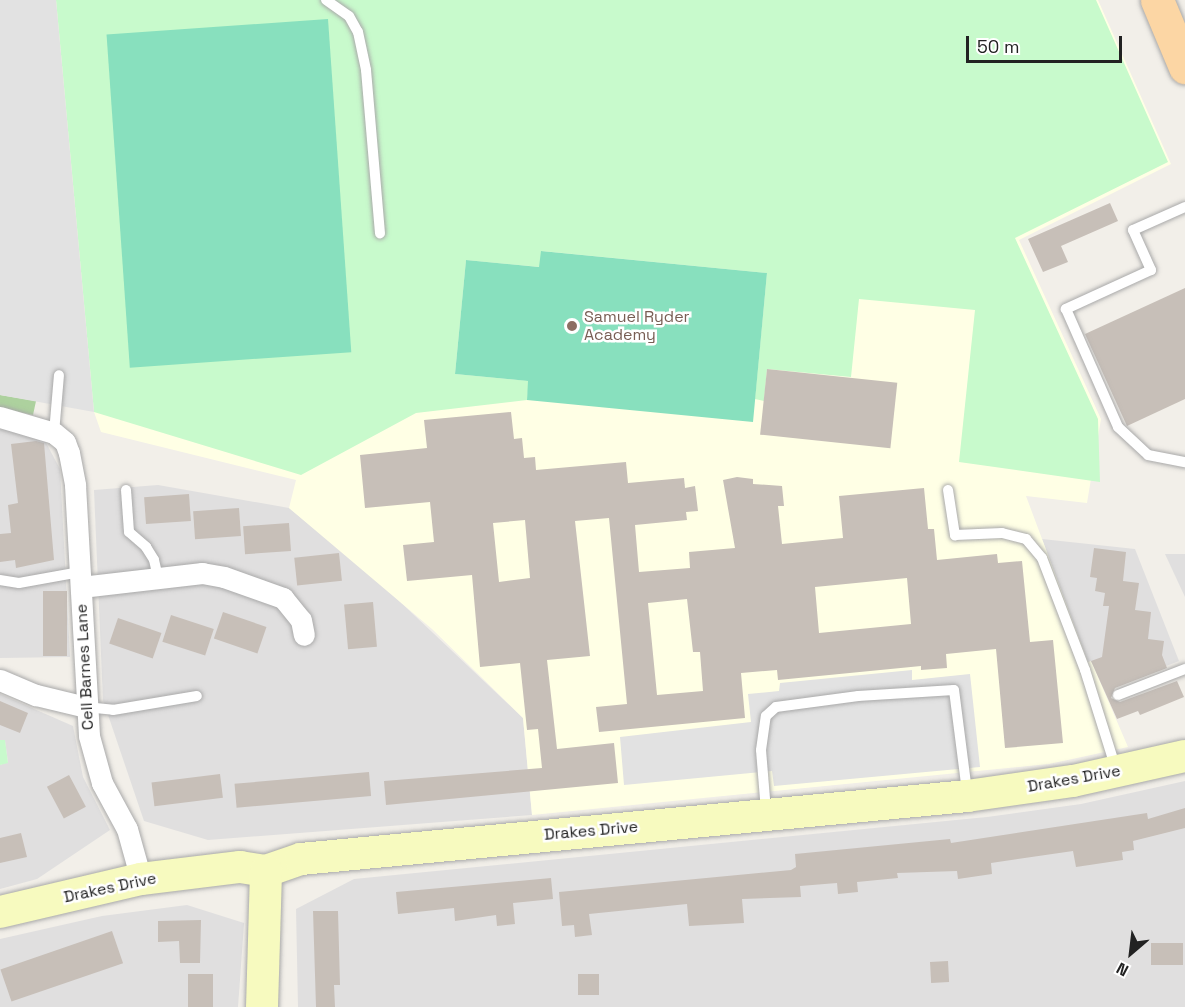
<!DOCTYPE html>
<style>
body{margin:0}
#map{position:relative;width:1185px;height:1007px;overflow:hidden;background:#f2efe9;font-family:"Space Grotesk",sans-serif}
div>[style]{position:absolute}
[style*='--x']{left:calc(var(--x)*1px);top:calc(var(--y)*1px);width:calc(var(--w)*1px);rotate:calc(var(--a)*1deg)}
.residential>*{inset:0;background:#e0dfdf}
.education>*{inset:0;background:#ffffe5}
.forest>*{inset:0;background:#add19e}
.park>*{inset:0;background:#c8facc}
.pitch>*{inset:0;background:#88e0be;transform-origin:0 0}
.parking>*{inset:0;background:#e2e2e2}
.building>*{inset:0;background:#c7bfb8;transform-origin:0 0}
.roads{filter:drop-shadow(0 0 2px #a9a9a9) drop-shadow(0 0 2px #a9a9a9)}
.lane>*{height:10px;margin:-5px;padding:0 5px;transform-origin:5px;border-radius:5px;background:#fff}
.street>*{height:21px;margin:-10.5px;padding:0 10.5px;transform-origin:10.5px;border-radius:10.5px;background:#fff}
.secondary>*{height:32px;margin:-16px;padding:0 16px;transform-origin:16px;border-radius:16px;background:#f7fabf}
.primary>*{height:33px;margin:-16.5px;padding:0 16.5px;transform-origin:16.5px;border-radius:16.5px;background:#fcd6a4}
.dots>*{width:16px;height:16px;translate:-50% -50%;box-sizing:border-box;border:3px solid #fff;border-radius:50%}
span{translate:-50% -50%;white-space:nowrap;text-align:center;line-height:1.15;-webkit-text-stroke:5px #fff;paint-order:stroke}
.education-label{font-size:16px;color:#785e54}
.left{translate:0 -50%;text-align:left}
.street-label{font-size:16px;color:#222}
.north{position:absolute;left:1101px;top:923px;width:60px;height:60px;-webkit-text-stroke:4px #fff;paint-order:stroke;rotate:208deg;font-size:16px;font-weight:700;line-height:24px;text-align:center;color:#222}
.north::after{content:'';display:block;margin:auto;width:21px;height:27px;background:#222;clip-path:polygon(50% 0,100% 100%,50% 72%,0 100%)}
.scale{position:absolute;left:966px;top:36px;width:156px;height:27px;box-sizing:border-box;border:3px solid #222;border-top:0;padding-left:8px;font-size:18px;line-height:21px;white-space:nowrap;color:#222;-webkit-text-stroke:4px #fff;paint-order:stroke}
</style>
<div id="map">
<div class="residential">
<div style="clip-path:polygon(0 425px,44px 439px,60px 469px,70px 657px,0 658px)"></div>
<div style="clip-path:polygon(158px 485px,289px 508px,377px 580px,523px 718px,532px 815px,208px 840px,144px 821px,103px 700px,94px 490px)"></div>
<div style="clip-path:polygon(1042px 539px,1135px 549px,1179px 661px,1166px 666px,1088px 663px)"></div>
<div style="clip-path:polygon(1165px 554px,1185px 554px,1185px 597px)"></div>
<div style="clip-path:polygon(0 694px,73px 726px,83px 777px,110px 830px,37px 879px,0 889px,0 765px,8px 762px,5px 741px,0 740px)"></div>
<div style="clip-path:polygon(1185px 781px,1185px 1007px,298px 1007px,296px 909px,354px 879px,987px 817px,1081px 804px)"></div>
<div style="clip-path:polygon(187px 905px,244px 923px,238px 1007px,0 1007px,0 939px,102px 916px)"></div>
</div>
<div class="education">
<div style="clip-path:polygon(56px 0,1098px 0,1171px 164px,1019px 240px,1101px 419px,1087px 503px,1026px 496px,1088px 662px,1091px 661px,1128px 747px,1049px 764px,532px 815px,523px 718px,432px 629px,289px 508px,296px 480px,101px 432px,94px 412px)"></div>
</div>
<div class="forest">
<div style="clip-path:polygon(0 395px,36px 401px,33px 415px,0 408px)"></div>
</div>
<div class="park">
<div style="clip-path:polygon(56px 0,1096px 0,1168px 162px,1015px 238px,1098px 419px,1100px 482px,959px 462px,975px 310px,859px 299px,851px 377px,767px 369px,764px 401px,755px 399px,767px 273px,542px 251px,540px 267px,466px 260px,455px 374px,529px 381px,527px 400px,416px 413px,301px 475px,94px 412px)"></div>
<div style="clip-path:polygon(0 740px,5px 740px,8px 763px,0 765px)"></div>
</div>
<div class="pitch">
<div style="left:328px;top:19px;width:334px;height:222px;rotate:86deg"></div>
<div style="clip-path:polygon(541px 251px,767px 273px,753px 422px,527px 400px,528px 381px,455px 374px,466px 260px,539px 267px)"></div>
</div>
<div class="parking">
<div style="clip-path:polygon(0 0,56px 0,94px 412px,0 395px)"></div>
<div style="clip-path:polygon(912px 670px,912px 680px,970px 674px,980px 767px,774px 786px,772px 771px,624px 785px,620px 737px,751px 722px,748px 694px,779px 691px,780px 683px)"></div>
</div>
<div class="building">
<div style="clip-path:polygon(1110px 203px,1118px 221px,1061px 246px,1068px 262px,1043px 272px,1028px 239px)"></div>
<div style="clip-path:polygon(1185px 288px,1185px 399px,1127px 426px,1085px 334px)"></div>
<div style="left:767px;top:369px;width:131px;height:66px;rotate:6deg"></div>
<div style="clip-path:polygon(evenodd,511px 412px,514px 439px,522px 438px,524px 458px,535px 457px,536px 470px,626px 462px,628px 483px,684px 478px,685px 488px,695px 486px,698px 511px,686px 512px,687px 520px,635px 525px,639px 572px,690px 568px,689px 552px,735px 548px,723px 480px,737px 477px,753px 479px,753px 484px,782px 486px,784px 506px,778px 506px,782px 544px,843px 538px,839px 496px,924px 488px,928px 529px,934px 529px,937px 560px,997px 554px,998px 563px,1022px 561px,1030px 642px,1053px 640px,1063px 743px,1005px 748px,996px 649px,946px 654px,947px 668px,921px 670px,921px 666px,778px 680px,777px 670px,741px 673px,745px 718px,599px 732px,596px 707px,627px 704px,609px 518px,575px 521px,590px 656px,547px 660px,557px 749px,614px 743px,618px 783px,386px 805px,384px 781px,542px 768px,538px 729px,527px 730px,520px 663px,480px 667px,472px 575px,407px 581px,403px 545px,434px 542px,430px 502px,365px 508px,360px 455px,427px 448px,424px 420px,511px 412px,525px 520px,530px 578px,499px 582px,493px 523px,525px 520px,511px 412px,907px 578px,911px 624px,819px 633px,815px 587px,907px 578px,511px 412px,687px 599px,693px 652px,700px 652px,703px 691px,657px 695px,648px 603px,687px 599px)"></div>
<div style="clip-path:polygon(36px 441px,44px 443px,54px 560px,16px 568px,15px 560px,0 562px,0 534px,11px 533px,8px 505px,18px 503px,11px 444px)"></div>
<div style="left:189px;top:494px;width:27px;height:45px;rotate:86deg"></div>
<div style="left:239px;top:508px;width:28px;height:46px;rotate:86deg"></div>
<div style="left:289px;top:523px;width:28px;height:46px;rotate:86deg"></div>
<div style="clip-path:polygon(1094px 548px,1126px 552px,1123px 581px,1139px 583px,1135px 610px,1151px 612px,1148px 639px,1164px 641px,1162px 655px,1167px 668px,1115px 688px,1111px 698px,1120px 702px,1177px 681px,1184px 697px,1140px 715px,1138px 711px,1117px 719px,1091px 661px,1102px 657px,1109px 606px,1103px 606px,1105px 593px,1095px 591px,1097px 578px,1090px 577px)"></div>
<div style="left:339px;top:553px;width:28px;height:45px;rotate:84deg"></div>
<div style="left:43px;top:591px;width:24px;height:65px"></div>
<div style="left:373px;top:602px;width:45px;height:29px;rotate:85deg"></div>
<div style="left:223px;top:612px;width:46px;height:28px;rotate:19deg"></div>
<div style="left:171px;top:615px;width:45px;height:28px;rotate:18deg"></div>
<div style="left:118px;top:618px;width:46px;height:27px;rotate:19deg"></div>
<div style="clip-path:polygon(0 701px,28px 713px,20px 733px,0 725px)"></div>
<div style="left:369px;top:772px;width:24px;height:135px;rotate:85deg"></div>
<div style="left:220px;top:774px;width:24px;height:69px;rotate:83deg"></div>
<div style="left:69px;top:775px;width:36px;height:25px;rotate:62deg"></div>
<div style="clip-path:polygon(1185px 808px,1185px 828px,1133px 841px,1134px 850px,1122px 852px,1123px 860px,1076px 867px,1073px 851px,991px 863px,992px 874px,958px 879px,957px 871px,897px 873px,898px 878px,857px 882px,858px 892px,838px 894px,837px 883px,800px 886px,801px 897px,742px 899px,744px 923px,689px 926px,687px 904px,589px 914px,592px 935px,575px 937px,574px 925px,562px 926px,559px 892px,791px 870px,796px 867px,795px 854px,950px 839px,951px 843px,1147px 813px,1148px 819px)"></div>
<div style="clip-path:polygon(21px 833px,27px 857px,0 863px,0 838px)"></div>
<div style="clip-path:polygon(551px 878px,553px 899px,513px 903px,515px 924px,497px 926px,496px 915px,455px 921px,454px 908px,398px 914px,396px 892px)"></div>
<div style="clip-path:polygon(313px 911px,338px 911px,340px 985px,334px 985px,335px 1007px,316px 1007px)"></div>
<div style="clip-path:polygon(201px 920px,200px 963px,180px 963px,179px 941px,158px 942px,158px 921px)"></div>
<div style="left:112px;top:931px;width:34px;height:118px;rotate:71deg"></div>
<div style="left:1183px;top:943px;width:22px;height:32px;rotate:90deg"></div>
<div style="left:948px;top:961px;width:21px;height:18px;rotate:87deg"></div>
<div style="left:213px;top:974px;width:33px;height:25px;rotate:90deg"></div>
<div style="left:578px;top:974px;width:21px;height:21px"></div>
</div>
<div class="roads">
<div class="lane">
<div style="--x:326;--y:0;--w:28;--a:35"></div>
<div style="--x:349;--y:16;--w:18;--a:61"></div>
<div style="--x:358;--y:32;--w:39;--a:78"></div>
<div style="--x:366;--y:70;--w:164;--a:85.1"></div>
<div style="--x:1185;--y:207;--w:57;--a:156.1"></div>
<div style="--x:1133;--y:230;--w:44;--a:65.8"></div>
<div style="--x:1151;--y:270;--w:94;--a:155.4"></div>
<div style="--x:1066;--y:309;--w:129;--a:66.2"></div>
<div style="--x:1118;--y:427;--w:41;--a:43"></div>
<div style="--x:1148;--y:455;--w:38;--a:11"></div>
<div style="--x:54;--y:433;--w:58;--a:-85.1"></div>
<div style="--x:126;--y:490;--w:42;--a:85.9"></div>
<div style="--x:129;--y:532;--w:23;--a:41"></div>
<div style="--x:146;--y:547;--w:15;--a:58"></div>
<div style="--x:154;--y:560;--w:18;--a:77"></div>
<div style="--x:948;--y:490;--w:46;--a:81.2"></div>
<div style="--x:955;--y:535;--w:47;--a:-2.4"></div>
<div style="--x:1002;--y:533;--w:25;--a:14"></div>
<div style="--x:1026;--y:539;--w:25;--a:50"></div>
<div style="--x:1042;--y:558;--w:120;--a:69"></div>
<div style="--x:1085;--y:670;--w:104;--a:72.6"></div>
<div style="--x:0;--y:580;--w:19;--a:9"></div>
<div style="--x:19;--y:583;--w:62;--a:-10.2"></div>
<div style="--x:1118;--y:695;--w:72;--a:-21.2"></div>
<div style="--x:86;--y:707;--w:27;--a:6"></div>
<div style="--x:113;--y:710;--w:85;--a:-9.5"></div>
<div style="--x:766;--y:811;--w:61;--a:-94.7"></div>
<div style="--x:761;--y:750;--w:34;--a:-82"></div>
<div style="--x:766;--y:716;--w:13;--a:-42"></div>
<div style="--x:776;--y:707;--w:83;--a:-7.6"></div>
<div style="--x:858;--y:696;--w:96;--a:-3.6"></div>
<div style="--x:954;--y:690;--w:103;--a:82.7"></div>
</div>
<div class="street">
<div style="--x:0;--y:417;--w:56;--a:16.5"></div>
<div style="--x:54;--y:433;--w:14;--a:39"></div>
<div style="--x:65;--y:442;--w:12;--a:70"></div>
<div style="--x:69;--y:453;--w:33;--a:79"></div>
<div style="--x:75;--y:485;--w:251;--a:86.8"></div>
<div style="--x:89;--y:736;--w:49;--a:74.5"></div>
<div style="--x:102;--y:783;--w:52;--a:61.5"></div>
<div style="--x:127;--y:829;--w:52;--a:74.4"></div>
<div style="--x:81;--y:587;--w:122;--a:-6.6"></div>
<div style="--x:202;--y:573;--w:22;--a:10"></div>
<div style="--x:224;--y:577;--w:63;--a:19.6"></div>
<div style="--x:283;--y:598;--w:28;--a:51"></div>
<div style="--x:301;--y:620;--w:15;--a:79"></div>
<div style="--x:0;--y:680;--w:39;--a:23"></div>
<div style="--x:36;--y:695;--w:51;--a:13.5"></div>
</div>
<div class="secondary">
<div style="--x:0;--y:912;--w:145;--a:-13.2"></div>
<div style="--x:141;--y:879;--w:100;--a:-6.9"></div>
<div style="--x:240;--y:867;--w:26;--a:9"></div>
<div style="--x:266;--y:871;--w:37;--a:-19"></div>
<div style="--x:301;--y:859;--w:669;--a:-5.4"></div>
<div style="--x:967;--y:796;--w:107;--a:-8.1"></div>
<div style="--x:1073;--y:781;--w:115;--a:-12.6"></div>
<div style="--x:262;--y:1007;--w:136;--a:-88.3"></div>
</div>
<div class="primary">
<div style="--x:1157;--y:0;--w:73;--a:67.3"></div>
</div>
</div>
<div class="dots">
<div style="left:572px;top:326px;background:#8d6e63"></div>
</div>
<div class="education-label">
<span class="left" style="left:584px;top:326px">Samuel Ryder<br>Academy</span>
</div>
<div class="street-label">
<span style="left:85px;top:667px;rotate:-93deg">Cell Barnes Lane</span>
<span style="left:1074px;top:779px;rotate:-10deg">Drakes Drive</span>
<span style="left:591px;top:831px;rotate:-5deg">Drakes Drive</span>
<span style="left:110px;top:888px;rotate:-12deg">Drakes Drive</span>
</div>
<div class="north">N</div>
<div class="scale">50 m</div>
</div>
